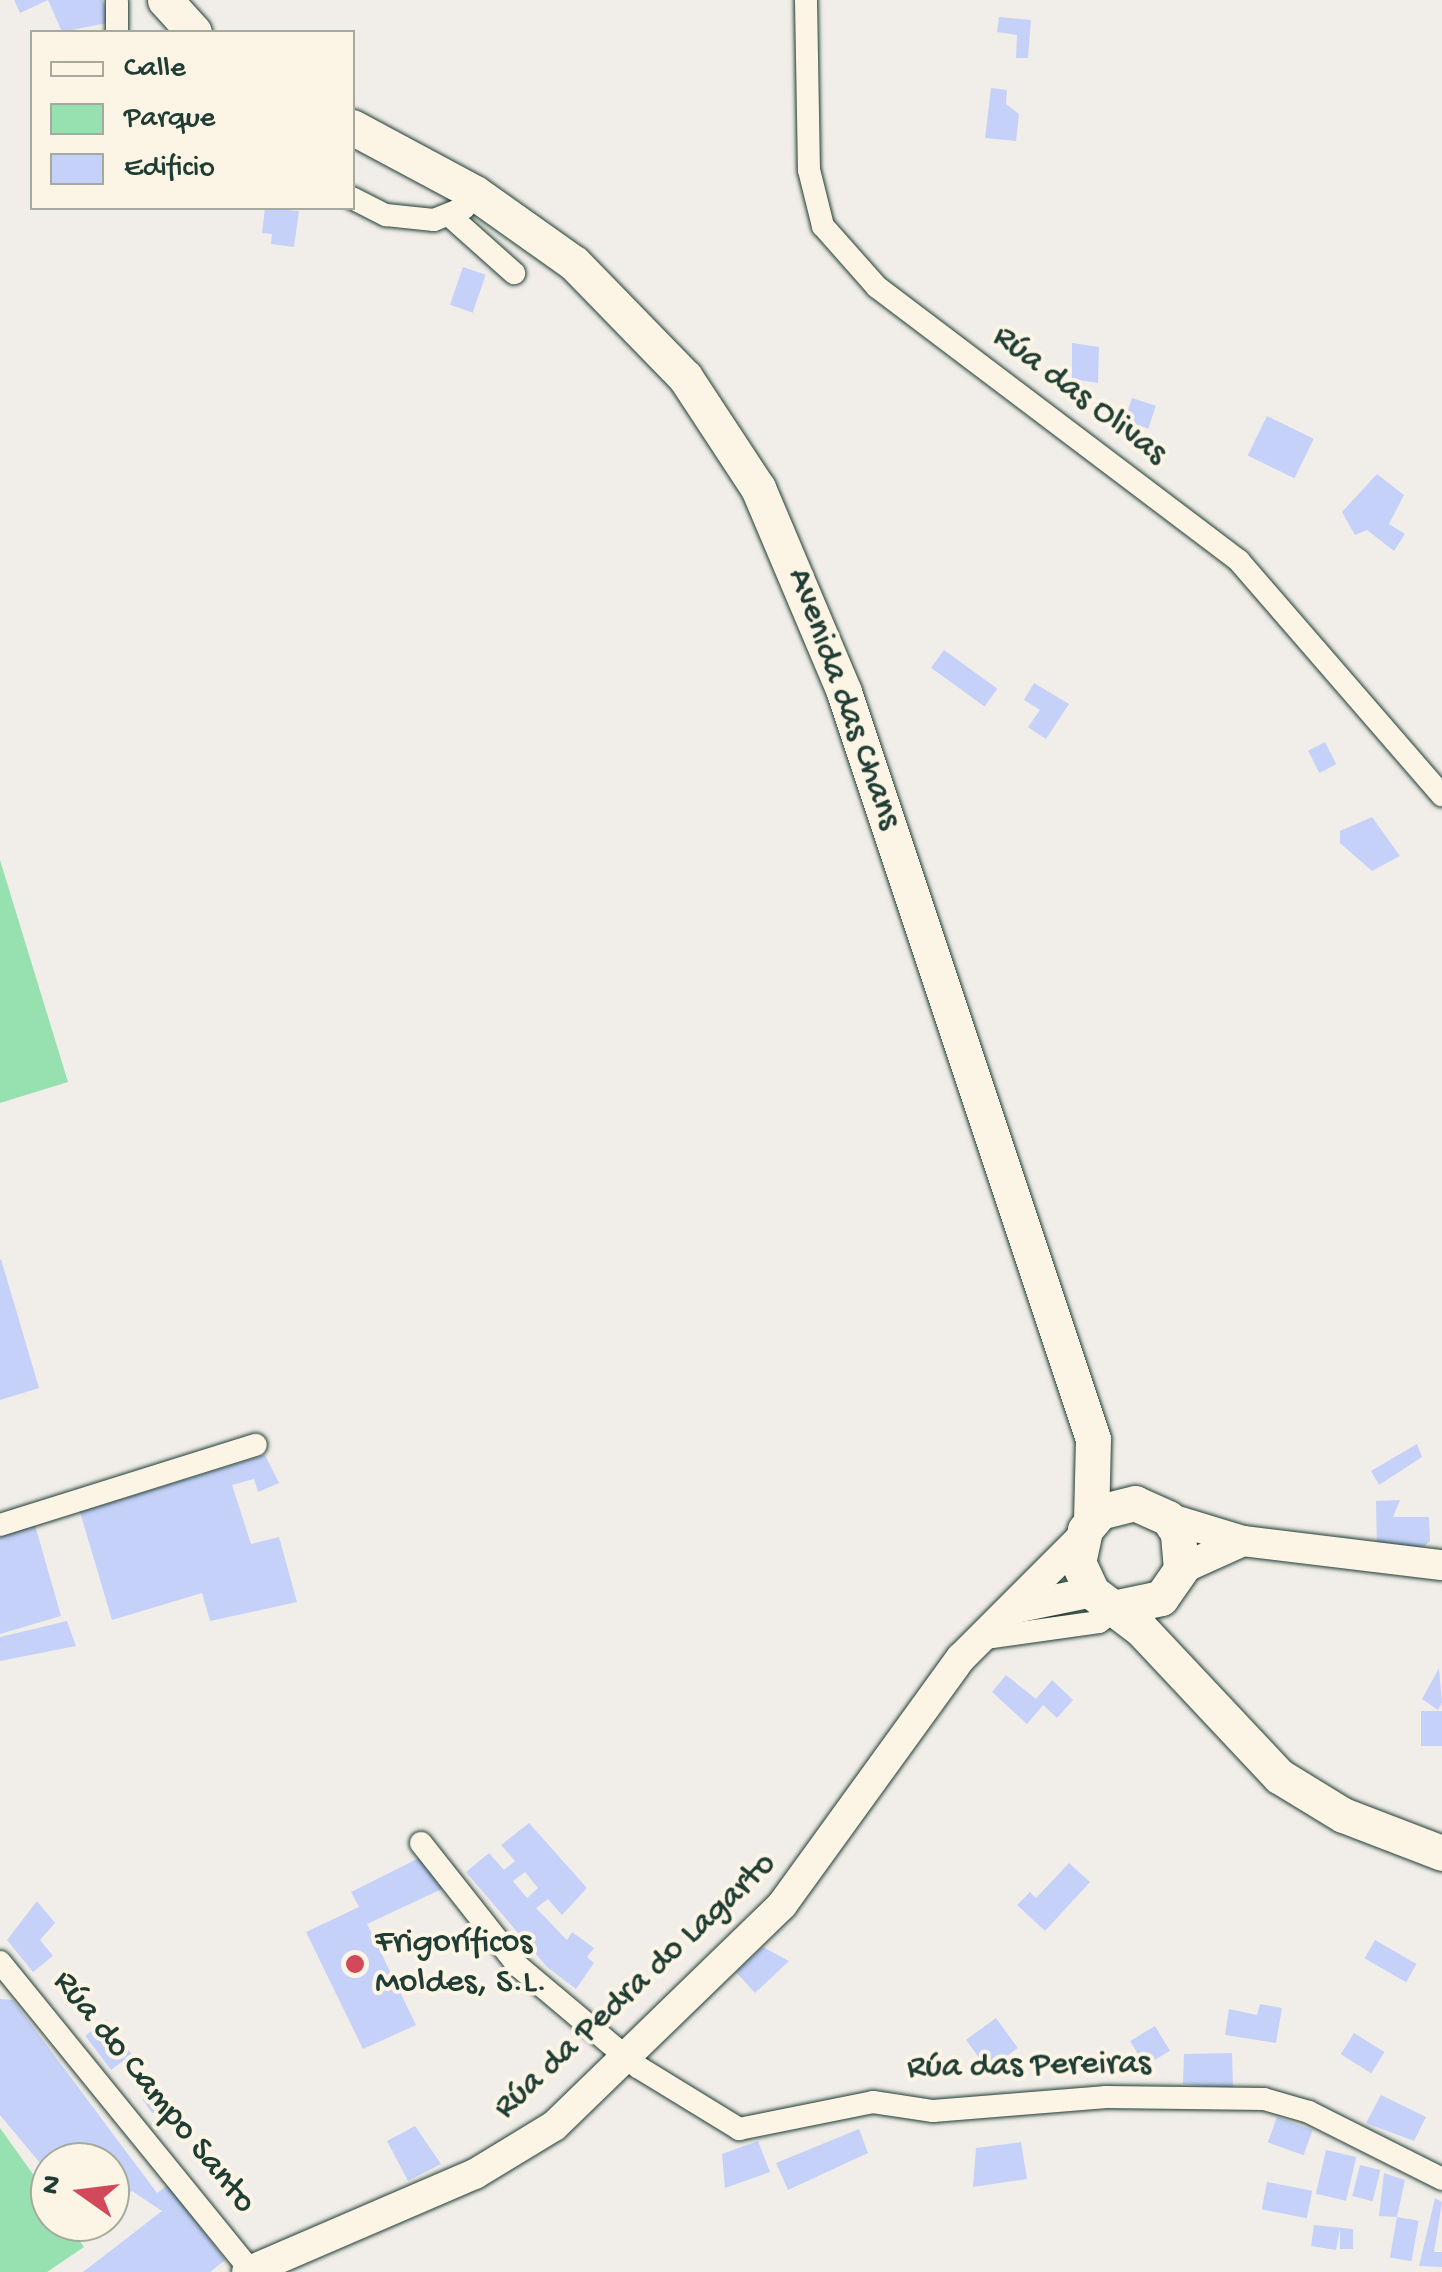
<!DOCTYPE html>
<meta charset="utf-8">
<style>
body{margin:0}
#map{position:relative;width:1442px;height:2272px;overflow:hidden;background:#f1eee9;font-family:"Gochi Hand",sans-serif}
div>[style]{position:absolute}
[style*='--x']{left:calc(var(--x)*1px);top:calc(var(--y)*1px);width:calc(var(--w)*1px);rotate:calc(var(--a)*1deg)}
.green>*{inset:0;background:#97e1b0}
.building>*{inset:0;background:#c5d1f8;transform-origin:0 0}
.roads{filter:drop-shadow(0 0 2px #1f3d34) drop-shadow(0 0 2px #1f3d34)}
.street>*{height:22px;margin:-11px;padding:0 11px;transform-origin:11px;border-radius:11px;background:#fcf5e5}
.secondary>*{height:30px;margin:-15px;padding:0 15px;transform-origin:15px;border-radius:15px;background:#fcf5e5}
.primary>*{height:35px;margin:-17.5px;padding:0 17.5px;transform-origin:17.5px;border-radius:17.5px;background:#fcf5e5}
.dots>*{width:28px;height:28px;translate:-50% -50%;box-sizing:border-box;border:5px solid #fcf5e5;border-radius:50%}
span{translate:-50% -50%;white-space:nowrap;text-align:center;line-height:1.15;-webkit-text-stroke:8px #fcf5e5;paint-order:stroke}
.street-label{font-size:35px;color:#1f3d34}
.poi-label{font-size:35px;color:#1f3d34}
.left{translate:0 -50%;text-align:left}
.legend{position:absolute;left:30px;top:30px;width:325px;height:180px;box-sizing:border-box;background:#fcf5e5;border:2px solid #a4ab9e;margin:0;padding:12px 18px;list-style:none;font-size:30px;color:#1f3d34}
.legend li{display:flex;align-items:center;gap:20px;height:50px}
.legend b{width:50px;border:2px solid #a4ab9e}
.north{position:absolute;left:30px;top:2142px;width:100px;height:100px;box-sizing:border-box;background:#fcf5e5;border:2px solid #a4ab9e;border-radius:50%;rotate:284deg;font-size:28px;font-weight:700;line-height:40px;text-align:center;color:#1f3d34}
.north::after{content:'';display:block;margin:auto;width:35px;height:45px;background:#d1495b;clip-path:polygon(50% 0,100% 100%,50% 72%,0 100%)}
</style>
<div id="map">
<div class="green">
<div style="clip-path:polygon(0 860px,68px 1082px,0 1103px)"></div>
<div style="clip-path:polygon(0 2128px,50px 2198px,50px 2222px,67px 2222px,84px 2247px,47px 2272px,0 2272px)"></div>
</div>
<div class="building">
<div style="clip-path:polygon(14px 0,102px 0,112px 22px,62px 32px,48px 0,20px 13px)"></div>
<div style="clip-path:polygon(999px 17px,1031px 20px,1028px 58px,1016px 58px,1017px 35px,997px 32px)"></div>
<div style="clip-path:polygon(991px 88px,1007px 90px,1006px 104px,1019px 114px,1016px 141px,985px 138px)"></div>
<div style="clip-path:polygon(265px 208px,299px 211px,294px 247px,271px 244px,272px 234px,262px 233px)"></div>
<div style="left:463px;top:267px;width:24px;height:40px;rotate:19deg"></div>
<div style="clip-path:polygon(1072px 343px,1099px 347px,1098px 383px,1072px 379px)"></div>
<div style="left:1132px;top:398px;width:25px;height:24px;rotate:18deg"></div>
<div style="left:1267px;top:416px;width:52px;height:44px;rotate:26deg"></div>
<div style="clip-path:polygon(1377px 474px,1404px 495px,1389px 524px,1405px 534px,1394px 551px,1367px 530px,1355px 535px,1342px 512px)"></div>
<div style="left:944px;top:650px;width:66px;height:22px;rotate:36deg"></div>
<div style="clip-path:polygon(1034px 683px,1069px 704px,1046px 739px,1028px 727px,1040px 710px,1024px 700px)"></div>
<div style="left:1325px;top:742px;width:25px;height:19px;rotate:63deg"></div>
<div style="clip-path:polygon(1372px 817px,1400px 856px,1372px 871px,1340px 843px,1340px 831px)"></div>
<div style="clip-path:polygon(1px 1259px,39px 1388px,0 1400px,0 1260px)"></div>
<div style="clip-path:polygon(1417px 1444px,1422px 1457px,1379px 1485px,1371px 1471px)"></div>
<div style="clip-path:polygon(265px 1455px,279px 1483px,258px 1492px,254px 1479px,232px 1485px,251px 1544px,279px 1537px,297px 1602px,210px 1621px,202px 1593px,112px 1620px,80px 1512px)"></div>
<div style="clip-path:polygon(1400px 1500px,1393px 1517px,1429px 1517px,1430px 1541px,1421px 1549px,1377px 1550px,1376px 1501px)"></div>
<div style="clip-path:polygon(35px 1525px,61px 1616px,0 1634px,0 1535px)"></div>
<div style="clip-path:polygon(67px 1621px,76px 1646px,0 1661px,0 1637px)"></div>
<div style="clip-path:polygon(1439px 1668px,1442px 1703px,1438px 1710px,1422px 1699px)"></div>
<div style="clip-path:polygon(1006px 1675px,1036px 1699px,1052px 1680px,1073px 1700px,1057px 1718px,1043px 1705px,1027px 1724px,992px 1692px)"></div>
<div style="left:1421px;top:1711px;width:21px;height:35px"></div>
<div style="clip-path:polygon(evenodd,529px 1823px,587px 1888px,562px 1915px,548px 1899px,536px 1908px,567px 1940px,572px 1932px,594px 1948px,587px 1957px,594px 1963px,576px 1989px,547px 1967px,466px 1872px,489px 1853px,504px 1870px,515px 1861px,501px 1845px,529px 1823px,525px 1872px,538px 1888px,527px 1898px,513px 1881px,525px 1872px)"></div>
<div style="clip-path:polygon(423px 1856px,444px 1888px,367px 1924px,416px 2025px,363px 2049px,306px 1932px,359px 1907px,351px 1892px)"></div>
<div style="clip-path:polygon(1069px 1863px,1090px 1882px,1045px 1931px,1017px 1905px,1030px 1892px,1036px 1898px)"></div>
<div style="clip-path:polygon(37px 1901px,55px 1923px,40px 1940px,53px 1956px,33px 1972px,7px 1940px)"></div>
<div style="left:1375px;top:1940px;width:48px;height:21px;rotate:30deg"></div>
<div style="clip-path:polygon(763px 1947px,789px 1961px,755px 1993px,736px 1972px)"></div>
<div style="clip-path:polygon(0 1999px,13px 2000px,157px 2193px,168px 2185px,225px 2260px,210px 2272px,83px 2272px,162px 2211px,132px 2191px,110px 2208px,110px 2162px,50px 2162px,50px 2175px,0 2115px)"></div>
<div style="clip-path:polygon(1260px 2004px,1282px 2008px,1276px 2043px,1225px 2035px,1229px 2009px,1257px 2015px)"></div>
<div style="left:996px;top:2018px;width:37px;height:37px;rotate:54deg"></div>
<div style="left:106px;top:2020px;width:43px;height:26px;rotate:53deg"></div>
<div style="left:1155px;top:2026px;width:29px;height:29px;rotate:59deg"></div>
<div style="left:1354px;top:2033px;width:36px;height:25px;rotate:32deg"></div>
<div style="clip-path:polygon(1232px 2053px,1233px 2088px,1183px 2084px,1184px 2054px)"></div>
<div style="left:157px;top:2089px;width:17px;height:18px;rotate:54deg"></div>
<div style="clip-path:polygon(1381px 2095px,1426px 2117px,1414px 2141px,1366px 2123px)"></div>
<div style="left:1277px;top:2117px;width:38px;height:27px;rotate:20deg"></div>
<div style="clip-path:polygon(415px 2126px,441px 2164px,408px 2181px,387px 2141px)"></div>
<div style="clip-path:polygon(859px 2129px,868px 2153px,788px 2190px,776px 2163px)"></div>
<div style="clip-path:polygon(758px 2141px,770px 2172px,725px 2188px,722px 2154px)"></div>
<div style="clip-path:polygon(1021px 2142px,1027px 2179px,973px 2187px,976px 2148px)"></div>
<div style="left:1326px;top:2150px;width:31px;height:45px;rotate:13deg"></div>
<div style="left:1360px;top:2165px;width:21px;height:32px;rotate:14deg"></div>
<div style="clip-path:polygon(1384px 2173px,1405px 2180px,1397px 2217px,1379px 2216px)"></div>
<div style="left:1267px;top:2182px;width:46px;height:28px;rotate:11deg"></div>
<div style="clip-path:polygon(1435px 2198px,1442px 2202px,1434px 2252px,1442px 2252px,1442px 2267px,1419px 2266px)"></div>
<div style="left:1397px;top:2217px;width:22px;height:41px;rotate:10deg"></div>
<div style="clip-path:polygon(1314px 2225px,1353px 2229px,1353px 2249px,1340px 2249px,1340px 2229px,1336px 2250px,1311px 2246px)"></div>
</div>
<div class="roads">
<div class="street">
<div style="--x:806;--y:0;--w:170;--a:89"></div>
<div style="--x:809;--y:170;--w:58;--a:76"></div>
<div style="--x:823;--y:226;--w:81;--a:48.5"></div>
<div style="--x:877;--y:287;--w:454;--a:37.1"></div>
<div style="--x:1239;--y:561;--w:310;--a:49.1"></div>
<div style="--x:117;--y:2;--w:30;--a:90"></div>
<div style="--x:352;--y:198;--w:38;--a:27"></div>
<div style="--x:386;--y:215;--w:48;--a:5.9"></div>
<div style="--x:434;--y:220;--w:32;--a:-22"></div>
<div style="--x:464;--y:208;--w:19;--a:-54"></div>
<div style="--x:450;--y:216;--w:86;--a:41.7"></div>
<div style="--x:0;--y:1525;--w:268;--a:-17.4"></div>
<div style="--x:985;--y:1638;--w:115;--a:-8"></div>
<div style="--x:1099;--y:1622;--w:24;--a:-38"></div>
<div style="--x:421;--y:1843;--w:157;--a:51.7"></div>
<div style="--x:518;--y:1966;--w:157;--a:40.1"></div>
<div style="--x:638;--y:2067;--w:119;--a:31.5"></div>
<div style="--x:739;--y:2129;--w:137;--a:-11.4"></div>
<div style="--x:873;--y:2102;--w:61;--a:8.5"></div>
<div style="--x:933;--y:2111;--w:174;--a:-4.6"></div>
<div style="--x:1106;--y:2097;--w:158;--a:0.7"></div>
<div style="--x:1264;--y:2099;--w:47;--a:16.1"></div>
<div style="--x:1309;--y:2112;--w:149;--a:26.7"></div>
<div style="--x:0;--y:1962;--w:397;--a:50.9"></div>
</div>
<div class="secondary">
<div style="--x:1168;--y:1518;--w:78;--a:17"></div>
<div style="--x:1243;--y:1541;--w:200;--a:6.9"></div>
<div style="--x:1181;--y:1569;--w:68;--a:-24.3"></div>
<div style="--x:1015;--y:1608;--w:79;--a:-11.7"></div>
<div style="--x:247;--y:2272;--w:248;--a:-23.3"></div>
<div style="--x:475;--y:2174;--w:92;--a:-31.3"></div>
<div style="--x:554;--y:2126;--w:318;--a:-44.1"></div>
<div style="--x:782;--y:1905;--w:305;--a:-54.1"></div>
<div style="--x:961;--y:1658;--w:170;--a:-45"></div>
</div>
<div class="primary">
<div style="--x:165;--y:0;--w:43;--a:47.8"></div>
<div style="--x:352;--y:127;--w:140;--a:28.2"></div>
<div style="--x:475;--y:193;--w:121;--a:35.3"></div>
<div style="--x:574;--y:263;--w:159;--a:45.8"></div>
<div style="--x:685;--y:377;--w:133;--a:56.7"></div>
<div style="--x:758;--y:488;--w:221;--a:67.1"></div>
<div style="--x:844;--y:692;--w:787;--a:71.57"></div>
<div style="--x:1093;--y:1439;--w:81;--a:91.4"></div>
<div style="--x:1118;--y:1607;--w:44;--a:-11.8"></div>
<div style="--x:1161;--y:1598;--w:35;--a:-55"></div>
<div style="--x:1181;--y:1569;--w:36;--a:-95"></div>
<div style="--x:1178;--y:1533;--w:18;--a:-124"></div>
<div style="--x:1168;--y:1518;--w:36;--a:-156"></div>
<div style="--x:1135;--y:1503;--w:36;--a:166"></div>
<div style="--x:1100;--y:1512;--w:23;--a:130"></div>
<div style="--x:1085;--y:1530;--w:33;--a:102"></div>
<div style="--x:1078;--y:1562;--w:33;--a:65"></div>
<div style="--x:1092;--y:1592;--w:61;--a:37.1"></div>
<div style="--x:1141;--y:1629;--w:202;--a:46.8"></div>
<div style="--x:1279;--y:1776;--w:75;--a:31.4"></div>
<div style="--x:1343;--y:1815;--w:106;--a:21"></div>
</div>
</div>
<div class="dots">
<div style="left:355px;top:1964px;background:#d1495b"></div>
</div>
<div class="street-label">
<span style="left:1079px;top:396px;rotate:37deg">Rúa das Olivas</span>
<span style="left:843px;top:699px;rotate:70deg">Avenida das Chans</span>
<span style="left:636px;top:1987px;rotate:-43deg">Rúa da Pedra do Lagarto</span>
<span style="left:1029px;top:2067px;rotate:-1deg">Rúa das Pereiras</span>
<span style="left:153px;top:2093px;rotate:51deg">Rúa do Campo Santo</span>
</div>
<div class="poi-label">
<span class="left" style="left:375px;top:1964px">Frigoríficos<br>Moldes, S.L.</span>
</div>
<ul class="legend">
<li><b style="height:12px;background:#fcf5e5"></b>Calle</li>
<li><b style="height:28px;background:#97e1b0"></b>Parque</li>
<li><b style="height:28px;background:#c5d1f8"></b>Edificio</li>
</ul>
<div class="north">N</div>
</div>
